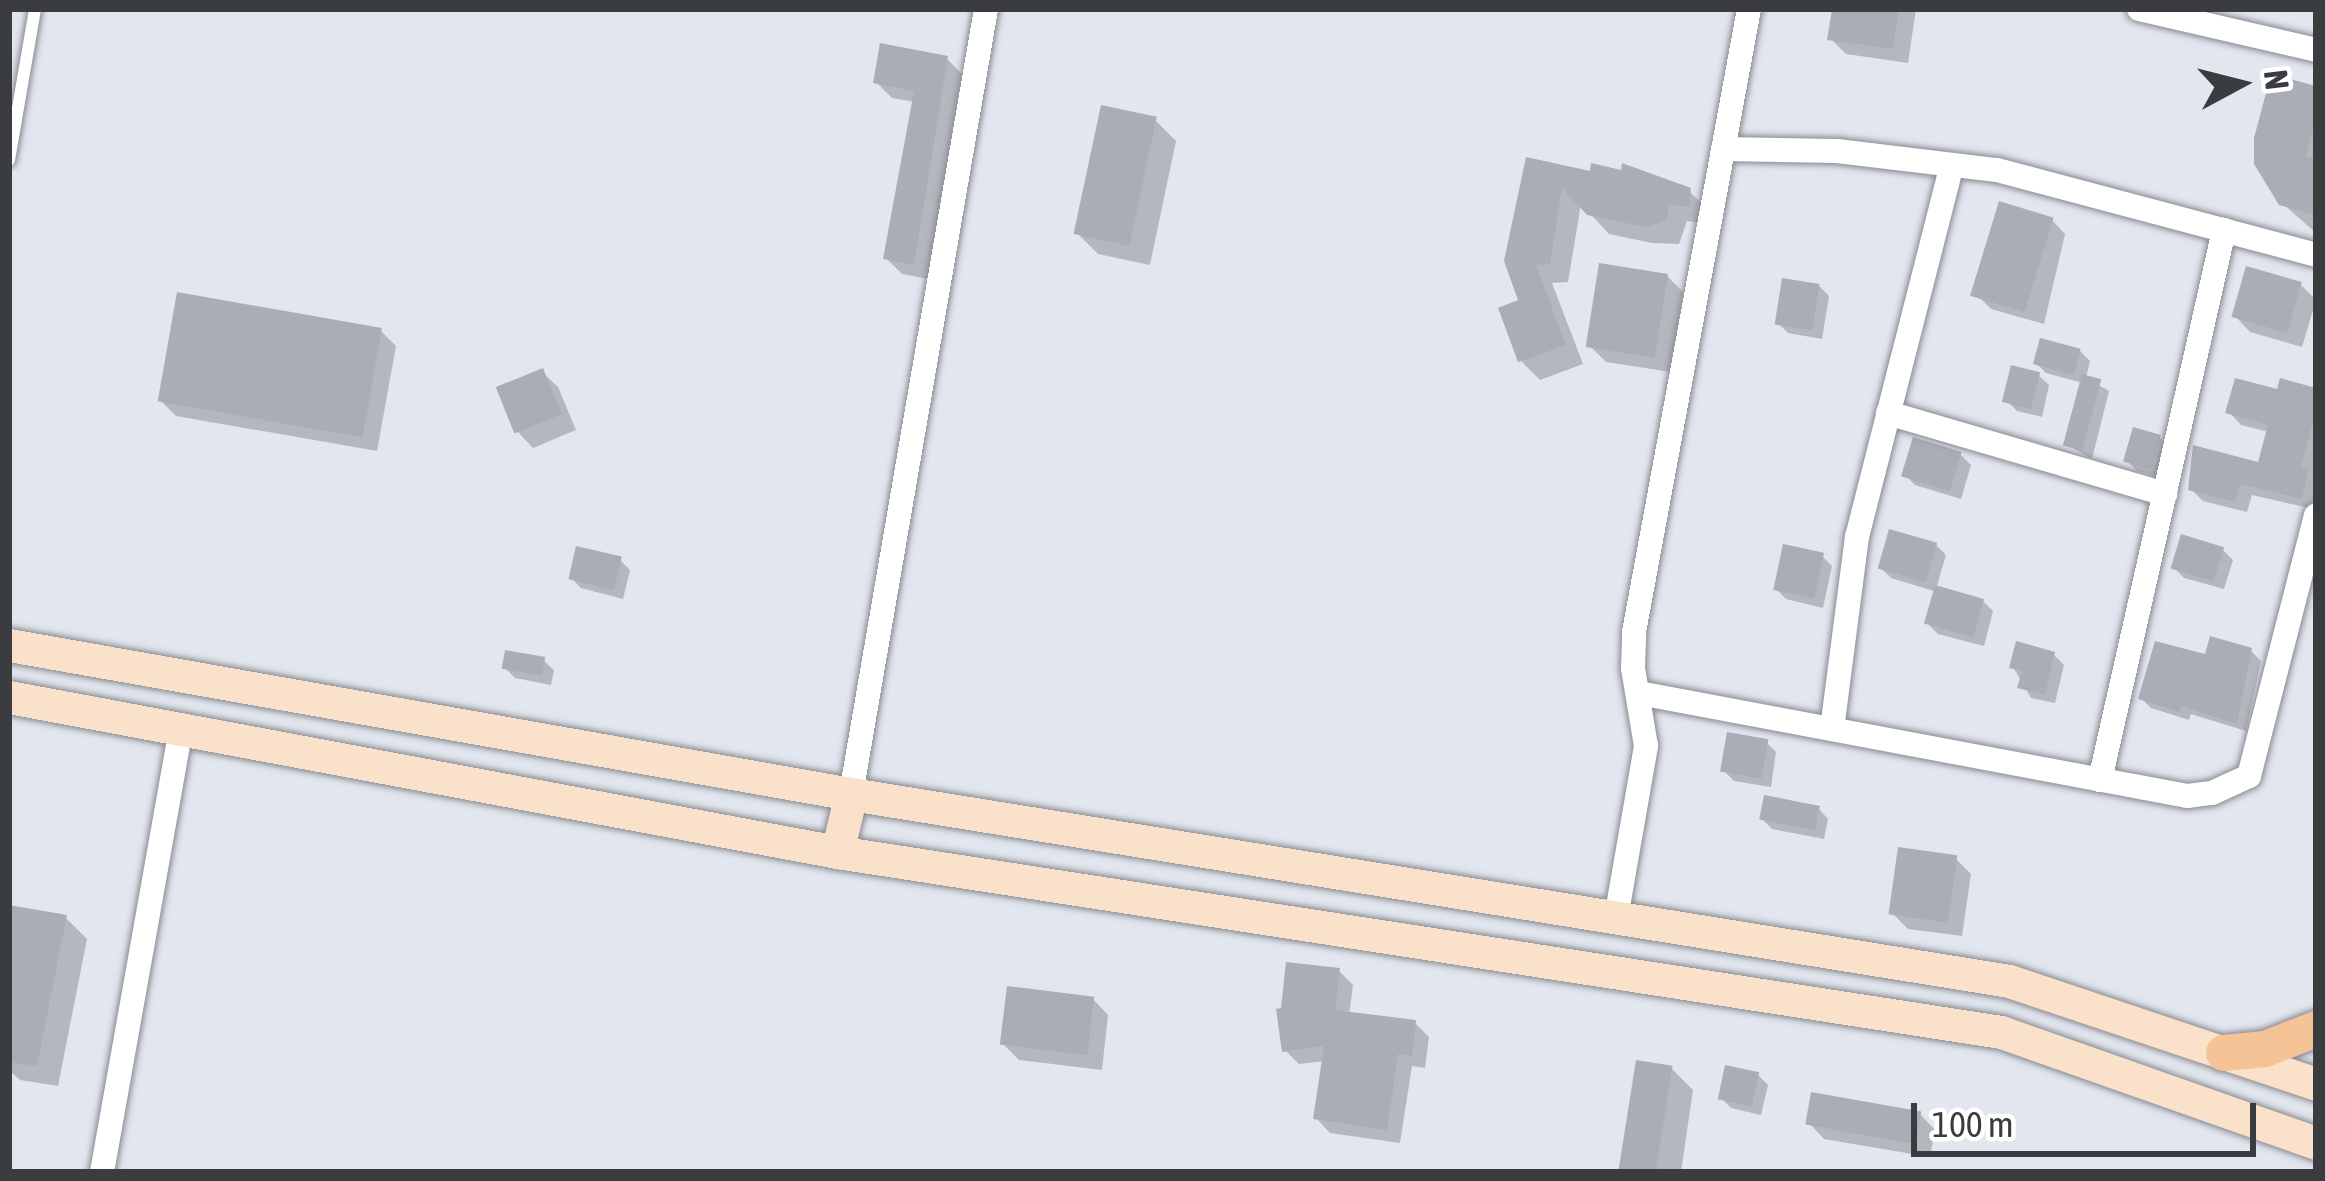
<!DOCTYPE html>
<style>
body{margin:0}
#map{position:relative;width:2325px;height:1181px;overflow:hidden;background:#e2e6ee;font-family:"Asap Condensed",sans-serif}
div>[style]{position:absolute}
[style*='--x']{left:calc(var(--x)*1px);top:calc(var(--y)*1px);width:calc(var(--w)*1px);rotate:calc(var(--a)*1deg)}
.shadow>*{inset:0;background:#0003}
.building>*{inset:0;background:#aaadb5;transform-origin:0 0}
.roads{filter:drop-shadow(0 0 3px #898b93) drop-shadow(0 0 3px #898b93)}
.lane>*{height:12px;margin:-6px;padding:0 6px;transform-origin:6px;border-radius:6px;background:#fff}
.street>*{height:24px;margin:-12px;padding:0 12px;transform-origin:12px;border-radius:12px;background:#fff}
.secondary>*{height:33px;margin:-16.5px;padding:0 16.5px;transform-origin:16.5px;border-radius:16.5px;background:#f9e1ca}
.primary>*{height:36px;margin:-18px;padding:0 18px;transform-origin:18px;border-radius:18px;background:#f4c396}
span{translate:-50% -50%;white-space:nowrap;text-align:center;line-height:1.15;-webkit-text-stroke:9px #fff;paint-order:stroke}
.frame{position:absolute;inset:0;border:12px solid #3b3c3f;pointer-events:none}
.north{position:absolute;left:2181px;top:24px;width:120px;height:120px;-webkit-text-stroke:9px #fff;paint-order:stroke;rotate:83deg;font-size:33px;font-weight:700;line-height:48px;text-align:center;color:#3b3c3f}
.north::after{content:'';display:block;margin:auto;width:42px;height:54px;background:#3b3c3f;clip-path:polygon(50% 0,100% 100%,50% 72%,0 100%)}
.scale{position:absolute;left:1911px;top:1103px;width:345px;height:54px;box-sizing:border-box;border:6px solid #3b3c3f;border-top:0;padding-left:15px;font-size:36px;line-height:42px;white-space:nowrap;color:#3b3c3f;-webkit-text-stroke:9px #fff;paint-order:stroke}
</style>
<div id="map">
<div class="shadow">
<div style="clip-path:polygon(1835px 9px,1916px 9px,1908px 63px,1846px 54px,1830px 38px)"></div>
<div style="clip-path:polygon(946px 58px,962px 74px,929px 279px,902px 274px,886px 258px,915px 102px,892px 98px,876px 82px)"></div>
<div style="clip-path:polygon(2316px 89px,2316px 233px,2282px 203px)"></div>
<div style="clip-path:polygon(1155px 120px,1176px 141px,1150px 265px,1098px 254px,1077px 233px)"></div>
<div style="clip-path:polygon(1528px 160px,1689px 191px,1708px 210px,1707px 224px,1687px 221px,1679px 244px,1652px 243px,1609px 234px,1581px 204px,1568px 282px,1552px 283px,1583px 364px,1540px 380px,1521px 361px)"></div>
<div style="clip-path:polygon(2052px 220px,2065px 234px,2044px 324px,1991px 309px,1978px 296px)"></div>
<div style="clip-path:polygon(1667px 276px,1683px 292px,1671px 372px,1606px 362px,1590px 346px)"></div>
<div style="clip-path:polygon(2301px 285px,2316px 300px,2302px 347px,2250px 332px,2235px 316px)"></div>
<div style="clip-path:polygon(1819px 286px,1829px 296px,1822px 339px,1788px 333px,1778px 323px)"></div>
<div style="clip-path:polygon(381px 331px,396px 346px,377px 451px,176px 416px,160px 400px)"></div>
<div style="clip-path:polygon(2080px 351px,2090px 361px,2086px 378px,2109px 391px,2092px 459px,2067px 445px,2083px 383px,2046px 373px,2036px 363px)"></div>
<div style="clip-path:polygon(542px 372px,558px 387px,576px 430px,533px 448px,518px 432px)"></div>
<div style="clip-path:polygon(2038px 375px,2049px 385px,2042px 417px,2017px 411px,2007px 401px)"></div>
<div style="clip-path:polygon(2316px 391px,2313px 509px,2252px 495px,2247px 512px,2203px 501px,2191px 489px,2195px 448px,2260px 465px,2269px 432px,2241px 425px,2229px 412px,2279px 393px)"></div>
<div style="clip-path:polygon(2159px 437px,2170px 447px,2163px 477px,2137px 471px,2127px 461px)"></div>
<div style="clip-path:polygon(1961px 455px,1971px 465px,1961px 499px,1915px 485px,1905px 475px)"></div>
<div style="clip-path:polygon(1936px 545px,1946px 555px,1936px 589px,1983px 601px,1993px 611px,1984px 646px,1938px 634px,1928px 624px,1937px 592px,1891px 578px,1881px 568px)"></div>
<div style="clip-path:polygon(2223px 550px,2233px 560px,2224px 589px,2184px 578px,2174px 568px)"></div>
<div style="clip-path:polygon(1822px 556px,1832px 566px,1823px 608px,1786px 599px,1776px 589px)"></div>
<div style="clip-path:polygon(620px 560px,630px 570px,623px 599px,581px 588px,571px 578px)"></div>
<div style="clip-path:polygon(2251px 651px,2261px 661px,2246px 731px,2191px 714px,2189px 720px,2151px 708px,2141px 698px,2207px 657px)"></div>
<div style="clip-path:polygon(2054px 655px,2064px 665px,2055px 703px,2031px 698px,2013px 667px)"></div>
<div style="clip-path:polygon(543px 660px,554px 670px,551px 685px,515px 678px,505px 668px)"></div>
<div style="clip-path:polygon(1766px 742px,1776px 752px,1771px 787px,1734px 781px,1724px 771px)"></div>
<div style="clip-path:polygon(1818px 808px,1828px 819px,1824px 839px,1772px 829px,1762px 819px)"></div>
<div style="clip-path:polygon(1955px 858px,1971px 874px,1962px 936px,1908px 929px,1892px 913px)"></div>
<div style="clip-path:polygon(9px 908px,66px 918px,87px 939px,58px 1086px,20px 1080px,9px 1070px)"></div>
<div style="clip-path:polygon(1338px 970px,1353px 985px,1349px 1015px,1415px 1023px,1429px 1037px,1425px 1068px,1412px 1066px,1400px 1143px,1330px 1133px,1316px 1118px,1325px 1061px,1299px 1064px,1285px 1050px)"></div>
<div style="clip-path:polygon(1093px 999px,1108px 1015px,1102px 1070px,1019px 1060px,1003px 1044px)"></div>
<div style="clip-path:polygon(1672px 1069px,1693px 1090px,1681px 1172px,1623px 1172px)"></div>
<div style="clip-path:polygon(1758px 1075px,1768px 1085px,1761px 1115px,1731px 1108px,1721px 1098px)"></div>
<div style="clip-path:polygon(1920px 1114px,1935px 1130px,1930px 1157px,1824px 1139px,1809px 1123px)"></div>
</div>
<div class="building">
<div style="clip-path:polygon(1832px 9px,1899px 9px,1893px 49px,1827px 40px)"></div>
<div style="clip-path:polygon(880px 43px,948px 56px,914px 265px,883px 259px,914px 91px,873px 83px)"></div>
<div style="clip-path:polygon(2271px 74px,2316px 86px,2316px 119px,2306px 156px,2316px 159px,2316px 215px,2279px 205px,2254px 164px,2254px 138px)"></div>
<div style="left:1101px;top:105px;width:57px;height:132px;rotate:12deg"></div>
<div style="clip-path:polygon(1526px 157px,1590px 171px,1591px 163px,1621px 170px,1622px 163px,1691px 188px,1689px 207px,1669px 204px,1667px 220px,1646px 227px,1587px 215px,1562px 188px,1550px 264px,1536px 265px,1566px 345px,1518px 362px,1498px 308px,1518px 300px,1504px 261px)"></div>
<div style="left:1999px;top:201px;width:57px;height:99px;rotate:17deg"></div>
<div style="left:1599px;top:263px;width:70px;height:85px;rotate:9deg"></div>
<div style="left:2246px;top:266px;width:58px;height:53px;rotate:16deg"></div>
<div style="left:1782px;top:278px;width:38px;height:47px;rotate:9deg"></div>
<div style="left:177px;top:292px;width:208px;height:111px;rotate:10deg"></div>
<div style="left:2040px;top:338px;width:42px;height:27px;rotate:15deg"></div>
<div style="left:2011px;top:365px;width:30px;height:38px;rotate:14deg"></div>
<div style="left:543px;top:368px;width:50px;height:51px;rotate:68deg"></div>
<div style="left:2082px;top:374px;width:20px;height:74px;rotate:15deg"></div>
<div style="clip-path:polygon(2235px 378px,2277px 389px,2280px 378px,2316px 388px,2316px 411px,2301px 467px,2309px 468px,2302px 499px,2240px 484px,2235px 502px,2188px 490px,2193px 445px,2258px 462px,2268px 425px,2225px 413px)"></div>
<div style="left:2133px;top:427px;width:29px;height:36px;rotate:16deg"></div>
<div style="left:1913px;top:437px;width:51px;height:41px;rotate:17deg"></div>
<div style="left:1889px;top:529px;width:50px;height:41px;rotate:16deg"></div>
<div style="left:2181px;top:534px;width:45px;height:36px;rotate:17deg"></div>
<div style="left:1783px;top:544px;width:42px;height:47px;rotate:12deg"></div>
<div style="left:576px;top:546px;width:47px;height:34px;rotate:13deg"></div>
<div style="left:1935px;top:585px;width:51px;height:40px;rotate:16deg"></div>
<div style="clip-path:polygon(2210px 636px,2252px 648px,2237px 724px,2181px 706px,2180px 712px,2138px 699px,2155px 641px,2205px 654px)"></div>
<div style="clip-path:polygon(2016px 641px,2055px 652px,2045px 695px,2017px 688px,2022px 671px,2009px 668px)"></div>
<div style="left:505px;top:650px;width:41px;height:19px;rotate:10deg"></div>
<div style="left:1727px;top:732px;width:42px;height:40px;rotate:10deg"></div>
<div style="left:1764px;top:795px;width:57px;height:25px;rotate:11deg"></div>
<div style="left:1898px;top:847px;width:60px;height:68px;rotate:8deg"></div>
<div style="clip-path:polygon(9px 905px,67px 915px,37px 1066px,9px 1062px)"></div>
<div style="clip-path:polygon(1286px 962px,1340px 968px,1335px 1010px,1416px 1020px,1412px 1056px,1398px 1054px,1387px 1130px,1313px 1119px,1324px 1046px,1282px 1052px,1276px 1009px,1281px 1008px)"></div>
<div style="left:1007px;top:986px;width:88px;height:59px;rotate:7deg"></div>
<div style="left:1636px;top:1060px;width:37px;height:113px;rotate:9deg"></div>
<div style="left:1725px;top:1065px;width:35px;height:35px;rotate:12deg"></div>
<div style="left:1811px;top:1092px;width:112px;height:33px;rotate:10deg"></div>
</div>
<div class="roads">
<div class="lane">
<div style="--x:9;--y:160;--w:153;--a:-80.2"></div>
</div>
<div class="street">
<div style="--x:2139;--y:9;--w:182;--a:13"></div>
<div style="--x:1723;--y:149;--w:114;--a:1"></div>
<div style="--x:1837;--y:151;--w:161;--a:6.8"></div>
<div style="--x:1997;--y:170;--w:330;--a:14.9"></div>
<div style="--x:1888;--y:413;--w:289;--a:16.3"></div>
<div style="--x:1639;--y:693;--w:558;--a:10.64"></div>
<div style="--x:2187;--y:796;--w:25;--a:-7"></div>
<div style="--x:2212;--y:793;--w:41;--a:-24.7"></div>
<div style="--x:2249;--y:776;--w:269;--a:-75.6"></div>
<div style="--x:1832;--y:729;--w:194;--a:-82.6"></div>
<div style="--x:1857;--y:537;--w:382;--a:-75.7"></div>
<div style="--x:2100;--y:780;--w:564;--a:-77.29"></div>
<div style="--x:851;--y:794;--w:797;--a:-80.24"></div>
<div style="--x:1616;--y:918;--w:175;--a:-80.1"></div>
<div style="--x:1646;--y:746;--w:79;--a:-99.5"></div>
<div style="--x:1633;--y:668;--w:36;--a:-88"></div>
<div style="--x:1634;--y:632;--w:634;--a:-79.54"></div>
<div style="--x:102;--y:1172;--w:451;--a:-79.9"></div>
</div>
<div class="secondary">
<div style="--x:9;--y:645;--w:855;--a:10.04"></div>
<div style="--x:851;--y:794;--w:1173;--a:9.17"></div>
<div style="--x:2009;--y:981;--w:324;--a:18.5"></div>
<div style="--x:9;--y:697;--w:842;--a:10.6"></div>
<div style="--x:837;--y:852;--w:1178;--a:8.79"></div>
<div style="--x:2001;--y:1032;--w:334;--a:19.4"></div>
<div style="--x:837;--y:852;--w:60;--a:-76.4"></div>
</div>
<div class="primary">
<div style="--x:2224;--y:1053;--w:41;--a:-5.6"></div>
<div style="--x:2265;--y:1049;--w:55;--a:-21.4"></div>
</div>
</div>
<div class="frame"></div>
<div class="north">N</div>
<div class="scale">100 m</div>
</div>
